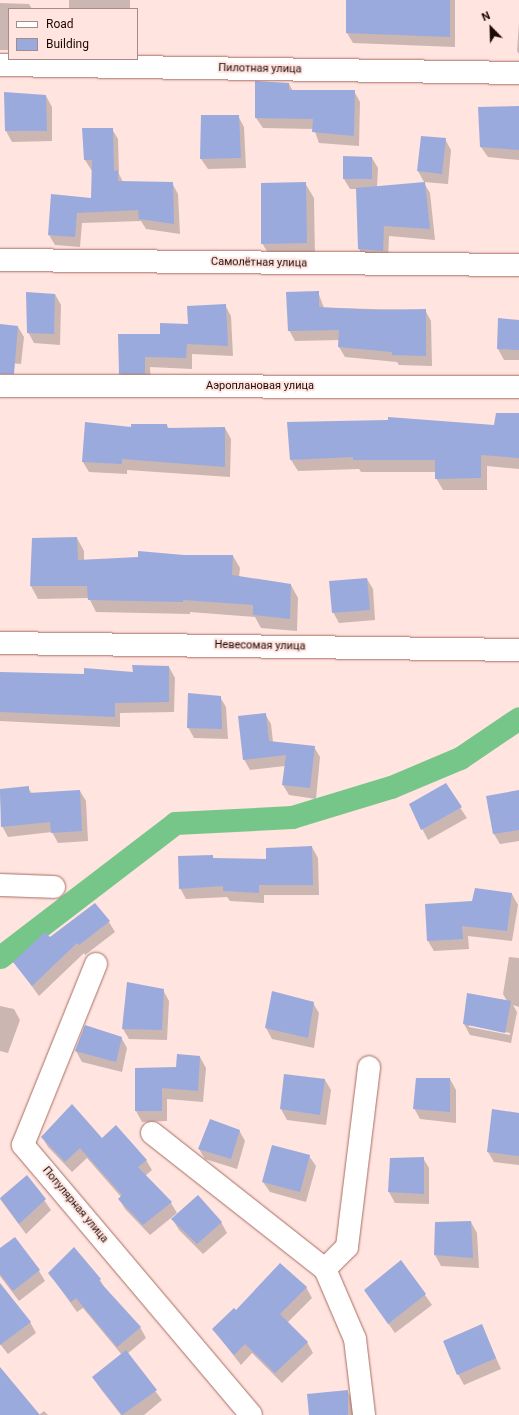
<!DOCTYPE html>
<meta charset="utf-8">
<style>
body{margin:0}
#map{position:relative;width:519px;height:1415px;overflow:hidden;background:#ffe4df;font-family:Roboto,sans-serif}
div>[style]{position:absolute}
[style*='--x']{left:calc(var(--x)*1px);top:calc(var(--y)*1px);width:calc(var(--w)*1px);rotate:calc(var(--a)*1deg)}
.shadow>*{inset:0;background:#0003}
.canal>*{height:23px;margin:-11.5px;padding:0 11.5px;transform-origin:11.5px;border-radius:11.5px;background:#76c68a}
.building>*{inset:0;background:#9aaadd}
.roads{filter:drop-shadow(0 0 1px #a76d62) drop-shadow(0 0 1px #a76d62)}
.minor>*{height:22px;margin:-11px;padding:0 11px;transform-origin:11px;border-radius:11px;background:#fff}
span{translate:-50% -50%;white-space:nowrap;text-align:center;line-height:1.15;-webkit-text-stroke:3.5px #ffe4df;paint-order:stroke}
.street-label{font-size:11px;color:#1f0906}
.legend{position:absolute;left:8px;top:8px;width:130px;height:52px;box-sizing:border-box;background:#ffe4df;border:1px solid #a58c88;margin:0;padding:5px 7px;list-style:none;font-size:12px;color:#1f0906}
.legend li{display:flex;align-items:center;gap:8px;height:20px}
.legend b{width:20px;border:1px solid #a58c88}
.north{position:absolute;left:471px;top:8px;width:40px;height:40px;-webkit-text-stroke:3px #ffe4df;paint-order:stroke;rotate:337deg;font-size:11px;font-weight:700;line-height:16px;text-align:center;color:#1f0906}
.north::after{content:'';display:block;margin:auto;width:14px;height:18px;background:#1f0906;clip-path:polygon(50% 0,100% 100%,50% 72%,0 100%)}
</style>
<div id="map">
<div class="shadow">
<i style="clip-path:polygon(69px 0,130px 0,130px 9px,69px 9px)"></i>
<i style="clip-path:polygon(347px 0,455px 0,455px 47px,353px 43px,347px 33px)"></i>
<i style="clip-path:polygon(0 3px,29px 4px,32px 9px,9px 9px,9px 50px,0 50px)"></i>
<i style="clip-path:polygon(519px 23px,519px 54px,517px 51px)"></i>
<i style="clip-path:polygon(289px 84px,293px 91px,354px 91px,360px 102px,359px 146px,319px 143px,314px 129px,263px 128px,256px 118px)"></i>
<i style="clip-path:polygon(5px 93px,46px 96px,52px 107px,52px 141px,12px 142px,6px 131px)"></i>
<i style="clip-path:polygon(519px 107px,519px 160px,488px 157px,481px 147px)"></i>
<i style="clip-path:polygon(238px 116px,244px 127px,246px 168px,208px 169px,201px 159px)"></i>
<i style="clip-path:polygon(83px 129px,112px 129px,118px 139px,119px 174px,123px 182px,172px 183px,178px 194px,180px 234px,146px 229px,141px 221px,82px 223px,80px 247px,55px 245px,49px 235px,92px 199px,92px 171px,85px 160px)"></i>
<i style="clip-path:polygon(422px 137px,445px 139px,451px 150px,448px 184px,424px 182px,418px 171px)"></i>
<i style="clip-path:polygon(372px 158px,378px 168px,377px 187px,424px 183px,430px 193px,435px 240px,389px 236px,388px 261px,365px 259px,359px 249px,357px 189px,350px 189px,344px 179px)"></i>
<i style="clip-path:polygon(305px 183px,314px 198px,315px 258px,271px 258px,262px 243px)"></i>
<i style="clip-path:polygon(318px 292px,324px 308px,425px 310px,431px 321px,432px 366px,399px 365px,397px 362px,345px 357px,339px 347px,339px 340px,295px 341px,289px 330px)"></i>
<i style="clip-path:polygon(55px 294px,61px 305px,60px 345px,34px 343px,28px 332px)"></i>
<i style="clip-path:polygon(225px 305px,231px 316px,233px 356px,192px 354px,192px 369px,150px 367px,151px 384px,126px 384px,120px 373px,161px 335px,189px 325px)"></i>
<i style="clip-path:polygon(499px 319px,519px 321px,519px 360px,504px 360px,498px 349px)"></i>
<i style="clip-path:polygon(0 325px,18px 327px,24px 337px,21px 364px,0 362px)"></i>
<i style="clip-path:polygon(519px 414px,519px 469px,487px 466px,487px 490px,443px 490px,436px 478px,436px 472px,361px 472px,359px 469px,298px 471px,291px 460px,495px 426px)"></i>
<i style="clip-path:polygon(167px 425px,169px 429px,225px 428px,231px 439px,230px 477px,127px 470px,127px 474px,89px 472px,83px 462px,131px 428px)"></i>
<i style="clip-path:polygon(77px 538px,84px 551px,84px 561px,233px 556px,240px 568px,239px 577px,291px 585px,298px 598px,297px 631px,261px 628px,255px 617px,190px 612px,190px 614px,96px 612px,89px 598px,38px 599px,31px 586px)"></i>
<i style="clip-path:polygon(367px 579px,373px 589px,375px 620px,339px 623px,333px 612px)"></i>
<i style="clip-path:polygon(169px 667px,175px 678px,174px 712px,120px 713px,120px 727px,0 721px,0 673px,85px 675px,134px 673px)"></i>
<i style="clip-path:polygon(220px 697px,226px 707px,228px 739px,194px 738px,188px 727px)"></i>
<i style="clip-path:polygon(265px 714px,271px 724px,273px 742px,314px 747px,320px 757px,316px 799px,289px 795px,283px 785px,285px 766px,250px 770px,244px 759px)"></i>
<i style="clip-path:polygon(445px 785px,467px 818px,428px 840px,410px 805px)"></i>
<i style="clip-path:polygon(28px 787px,32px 794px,80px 791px,86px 801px,88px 841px,58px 843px,52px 832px,8px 837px,2px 826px,0 790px)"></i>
<i style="clip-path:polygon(519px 791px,519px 841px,500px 844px,494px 834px)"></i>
<i style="clip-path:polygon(312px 847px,318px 858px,319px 895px,264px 895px,264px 903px,230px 901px,227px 897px,186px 899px,180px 888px,212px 856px,214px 859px,267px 860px)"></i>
<i style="clip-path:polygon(512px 894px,518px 905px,512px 941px,468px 936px,469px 949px,434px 951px,428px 941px,473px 902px)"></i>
<i style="clip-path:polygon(109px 922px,115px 932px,85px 955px,84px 953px,39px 996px,14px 962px,50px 939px)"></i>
<i style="clip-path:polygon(evenodd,509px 957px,519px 958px,519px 1007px,513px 1005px,517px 1012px,511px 1043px,470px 1035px,464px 1024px,507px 1001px,503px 994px,509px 957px,469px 1025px,510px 1033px,510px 1035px,469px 1027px,469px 1025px)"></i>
<i style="clip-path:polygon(163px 990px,169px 1001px,167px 1040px,129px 1039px,123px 1029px)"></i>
<i style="clip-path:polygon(273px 993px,313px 1003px,319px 1013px,314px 1048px,272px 1039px,266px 1028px)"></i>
<i style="clip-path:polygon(0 1006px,14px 1009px,20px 1020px,8px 1053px,0 1051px)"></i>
<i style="clip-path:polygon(86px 1026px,121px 1037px,127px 1048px,122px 1072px,82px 1062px,76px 1051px)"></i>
<i style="clip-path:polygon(200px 1057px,206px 1068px,203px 1102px,167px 1099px,167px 1121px,142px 1122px,136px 1111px,136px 1069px,177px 1068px)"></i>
<i style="clip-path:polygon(285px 1075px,325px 1080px,331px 1090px,326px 1125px,287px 1120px,281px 1109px)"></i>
<i style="clip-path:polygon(450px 1079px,456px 1090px,456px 1123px,420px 1119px,414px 1108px)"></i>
<i style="clip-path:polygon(519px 1114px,519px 1165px,494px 1162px,488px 1152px)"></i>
<i style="clip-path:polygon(239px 1130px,245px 1141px,237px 1169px,205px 1159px,199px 1149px)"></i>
<i style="clip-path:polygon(42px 1137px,102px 1139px,146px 1160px,152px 1170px,145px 1176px,171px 1203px,177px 1213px,150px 1235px,125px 1209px,119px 1199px,121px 1197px,87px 1158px,72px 1172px,48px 1147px)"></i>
<i style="clip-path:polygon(309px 1156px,316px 1166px,306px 1202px,270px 1192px,263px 1182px)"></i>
<i style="clip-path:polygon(423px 1158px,429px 1168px,429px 1204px,395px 1203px,389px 1192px,391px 1159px)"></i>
<i style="clip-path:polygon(27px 1176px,51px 1210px,26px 1234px,0 1199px)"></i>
<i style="clip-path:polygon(173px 1220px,221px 1222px,227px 1233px,203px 1254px,179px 1230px)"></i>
<i style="clip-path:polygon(471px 1222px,477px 1233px,479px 1268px,441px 1266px,435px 1255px,436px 1223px)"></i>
<i style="clip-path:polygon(0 1250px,39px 1271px,45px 1281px,19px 1301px,0 1276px)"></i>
<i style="clip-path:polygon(401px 1261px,432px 1305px,395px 1333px,365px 1291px)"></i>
<i style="clip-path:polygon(49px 1273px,100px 1280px,106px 1290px,140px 1327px,146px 1338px,127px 1354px,162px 1400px,144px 1415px,121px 1415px,100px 1388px,93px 1378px,122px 1355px,83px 1308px,77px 1312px)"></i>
<i style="clip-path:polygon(306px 1287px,312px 1298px,287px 1323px,307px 1342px,313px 1353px,282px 1383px,252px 1353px,241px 1365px,213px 1329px,236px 1312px)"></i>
<i style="clip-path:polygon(0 1302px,30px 1322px,36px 1333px,8px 1354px,0 1344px)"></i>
<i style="clip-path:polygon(481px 1325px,501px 1369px,464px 1385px,458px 1374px)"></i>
<i style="clip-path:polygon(347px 1391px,353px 1401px,353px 1415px,310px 1415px)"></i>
<i style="clip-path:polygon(44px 1411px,48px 1415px,39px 1415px)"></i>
</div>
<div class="canal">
<i style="--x:0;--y:957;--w:220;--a:-37.4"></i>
<i style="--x:175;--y:823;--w:117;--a:-2.9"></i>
<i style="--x:292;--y:817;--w:103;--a:-16.9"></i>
<i style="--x:391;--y:787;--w:75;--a:-22.8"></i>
<i style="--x:460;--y:758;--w:71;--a:-34.1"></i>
</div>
<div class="building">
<i style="clip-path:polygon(346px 0,450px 0,450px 37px,346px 33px)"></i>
<i style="clip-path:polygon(255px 81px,289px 83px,289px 90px,355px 90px,354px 136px,312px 132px,313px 119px,255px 118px)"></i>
<i style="clip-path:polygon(4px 92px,46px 95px,47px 131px,5px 131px)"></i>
<i style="clip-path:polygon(519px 106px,519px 150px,480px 147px,478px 107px)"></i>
<i style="clip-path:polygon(201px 115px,239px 115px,241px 158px,200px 159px)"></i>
<i style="clip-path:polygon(82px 128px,113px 128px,114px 171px,118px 170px,118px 181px,173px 182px,174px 224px,139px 219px,138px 210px,77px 213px,75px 237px,48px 235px,51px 194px,91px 198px,92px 160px,84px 160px)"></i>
<i style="clip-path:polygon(421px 136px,446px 138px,442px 174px,417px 171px)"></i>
<i style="clip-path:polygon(343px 156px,372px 157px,372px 179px,343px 179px)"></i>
<i style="clip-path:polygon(306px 182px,307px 243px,261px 244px,261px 183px)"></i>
<i style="clip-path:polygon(425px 182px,430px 229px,384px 226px,383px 251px,358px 249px,356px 188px)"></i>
<i style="clip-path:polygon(319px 291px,319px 307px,380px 310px,426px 309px,426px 356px,392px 355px,392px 352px,338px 347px,339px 330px,288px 331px,286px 292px)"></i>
<i style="clip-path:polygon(26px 292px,55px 294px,54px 334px,27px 333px)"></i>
<i style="clip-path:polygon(226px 304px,228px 346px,187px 344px,186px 358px,145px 357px,145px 374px,119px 374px,118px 334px,160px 334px,160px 323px,188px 324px,187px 306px)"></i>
<i style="clip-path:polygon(498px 318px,519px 320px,519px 350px,497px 349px)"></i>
<i style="clip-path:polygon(0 324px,18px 326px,14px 374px,0 374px)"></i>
<i style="clip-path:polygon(496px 413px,519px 413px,519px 458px,481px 455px,481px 478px,435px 479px,435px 460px,353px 460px,353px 457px,290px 460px,287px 422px,388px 420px,388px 417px,494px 425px)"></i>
<i style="clip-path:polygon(85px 422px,131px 427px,131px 424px,167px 424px,167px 428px,225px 427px,225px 467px,122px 459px,122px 464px,82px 462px)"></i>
<i style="clip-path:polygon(77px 537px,78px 560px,138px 557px,138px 551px,184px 555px,233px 555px,232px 575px,291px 584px,290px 619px,253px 615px,253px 605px,183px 600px,183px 602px,88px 600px,87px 586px,30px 586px,32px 538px)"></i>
<i style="clip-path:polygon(367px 578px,370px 610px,332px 613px,329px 581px)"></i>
<i style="clip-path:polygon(132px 665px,169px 666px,169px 702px,115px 703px,115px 717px,0 712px,0 672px,84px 674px,84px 668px,133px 672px)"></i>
<i style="clip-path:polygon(188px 693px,221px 696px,222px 729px,187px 728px)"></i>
<i style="clip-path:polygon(266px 713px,269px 741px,315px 746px,310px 788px,282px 785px,286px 755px,243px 760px,238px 716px)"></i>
<i style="clip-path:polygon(446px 783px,462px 807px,421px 830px,409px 804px)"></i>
<i style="clip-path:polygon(29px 786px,29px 793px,80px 790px,82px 831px,51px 833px,50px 822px,1px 827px,0 789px)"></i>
<i style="clip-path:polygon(519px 790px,519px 830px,493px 834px,486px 796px)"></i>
<i style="clip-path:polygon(312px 846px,313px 885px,259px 885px,259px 893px,223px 891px,223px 886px,179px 889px,178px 856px,213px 855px,213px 858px,266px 859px,266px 848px)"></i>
<i style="clip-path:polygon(475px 888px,512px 893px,507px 931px,462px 926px,463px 939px,427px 941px,425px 904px,472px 901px)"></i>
<i style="clip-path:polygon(95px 903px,110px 921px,79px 945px,77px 943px,32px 986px,13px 962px,45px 932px,50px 937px)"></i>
<i style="clip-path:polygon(127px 982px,164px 989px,162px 1030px,122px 1029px)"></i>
<i style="clip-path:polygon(272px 991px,314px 1002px,308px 1038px,265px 1028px)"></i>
<i style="clip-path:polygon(467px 993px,511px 1001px,505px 1033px,463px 1024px)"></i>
<i style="clip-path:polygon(85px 1025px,122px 1037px,116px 1062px,75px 1051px)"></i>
<i style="clip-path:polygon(177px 1054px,200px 1056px,198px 1091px,162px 1088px,162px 1111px,135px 1111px,135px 1068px,176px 1067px)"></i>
<i style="clip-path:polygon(284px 1074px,325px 1079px,320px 1115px,280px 1109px)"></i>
<i style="clip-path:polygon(416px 1078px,450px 1078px,450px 1112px,413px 1109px)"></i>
<i style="clip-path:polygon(72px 1104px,102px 1138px,116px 1125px,147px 1160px,138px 1167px,172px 1202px,143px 1225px,118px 1199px,122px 1195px,80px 1148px,65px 1162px,41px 1137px)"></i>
<i style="clip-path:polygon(492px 1109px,519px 1113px,519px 1156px,487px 1152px)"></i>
<i style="clip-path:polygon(210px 1119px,240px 1130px,231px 1159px,198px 1149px)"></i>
<i style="clip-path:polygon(272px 1145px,310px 1155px,300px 1192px,262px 1182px)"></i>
<i style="clip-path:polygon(424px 1157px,424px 1194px,388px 1192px,390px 1158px)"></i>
<i style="clip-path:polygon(27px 1175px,46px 1199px,19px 1224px,0 1198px)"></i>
<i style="clip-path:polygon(198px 1195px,222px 1222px,197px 1244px,171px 1219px)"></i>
<i style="clip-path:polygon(471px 1221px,473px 1258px,434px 1255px,435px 1222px)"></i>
<i style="clip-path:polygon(15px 1237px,40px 1270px,13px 1291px,0 1274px,0 1248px)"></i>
<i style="clip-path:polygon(74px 1247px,101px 1279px,99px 1281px,141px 1327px,117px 1347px,76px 1298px,71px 1302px,48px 1273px)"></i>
<i style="clip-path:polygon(401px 1260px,426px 1294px,388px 1324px,364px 1290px)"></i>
<i style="clip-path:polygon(280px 1263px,307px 1287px,280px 1314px,308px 1342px,275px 1373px,245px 1344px,234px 1355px,212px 1329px,234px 1308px,236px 1310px)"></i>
<i style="clip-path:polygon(0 1283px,31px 1322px,0 1345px)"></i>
<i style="clip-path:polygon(482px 1324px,496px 1358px,457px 1375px,443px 1341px)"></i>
<i style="clip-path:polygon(126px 1350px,157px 1390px,122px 1415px,92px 1377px)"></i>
<i style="clip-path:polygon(0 1367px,40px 1415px,0 1415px)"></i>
<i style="clip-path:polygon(348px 1390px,348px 1415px,309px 1415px,307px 1394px)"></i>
</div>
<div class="roads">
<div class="minor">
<i style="--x:0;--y:65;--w:519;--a:0.88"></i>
<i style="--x:0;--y:260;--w:519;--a:0.55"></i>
<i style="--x:0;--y:386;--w:519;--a:0.11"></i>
<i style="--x:0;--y:643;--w:519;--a:0.77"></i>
<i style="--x:0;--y:885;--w:54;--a:2.1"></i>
<i style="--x:96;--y:964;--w:195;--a:112"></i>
<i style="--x:23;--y:1145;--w:353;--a:49.8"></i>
<i style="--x:152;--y:1133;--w:220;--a:38.2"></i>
<i style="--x:325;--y:1269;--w:76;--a:66.8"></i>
<i style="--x:355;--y:1339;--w:77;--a:83.2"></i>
<i style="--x:325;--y:1269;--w:31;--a:-45"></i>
<i style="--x:347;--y:1247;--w:181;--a:-83"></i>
</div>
</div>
<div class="street-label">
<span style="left:260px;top:69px;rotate:1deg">Пилотная улица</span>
<span style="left:259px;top:263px;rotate:1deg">Самолётная улица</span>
<span style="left:260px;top:386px">Аэроплановая улица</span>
<span style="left:260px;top:646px;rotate:1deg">Невесомая улица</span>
<span style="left:75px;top:1205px;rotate:50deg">Популярная улица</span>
</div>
<ul class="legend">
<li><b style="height:5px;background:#fff"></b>Road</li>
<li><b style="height:11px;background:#9aaadd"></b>Building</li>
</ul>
<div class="north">N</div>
</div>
